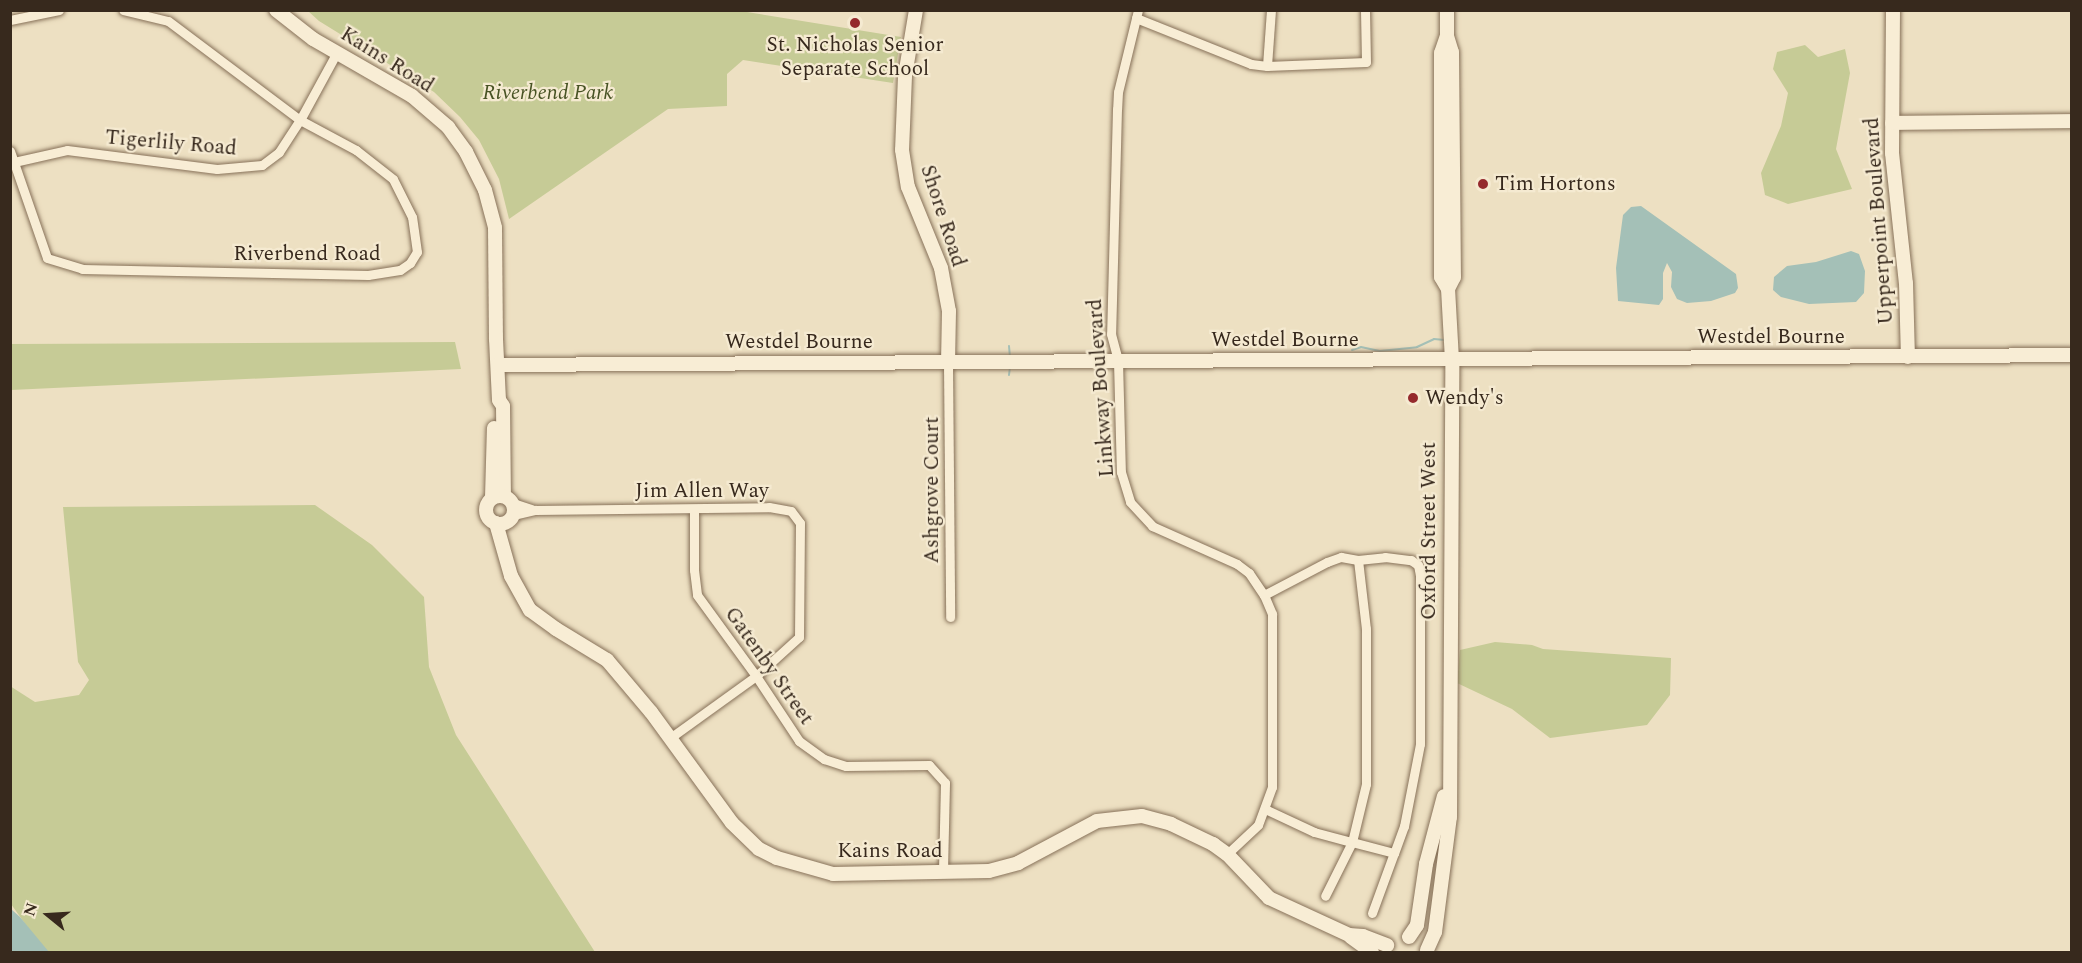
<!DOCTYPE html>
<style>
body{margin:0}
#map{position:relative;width:2082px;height:963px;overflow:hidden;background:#ede0c2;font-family:Spectral,serif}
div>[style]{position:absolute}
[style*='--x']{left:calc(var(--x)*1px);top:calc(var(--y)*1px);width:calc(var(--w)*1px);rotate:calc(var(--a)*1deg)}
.green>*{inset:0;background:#c6cb96}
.water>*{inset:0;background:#a4c0b7}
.stream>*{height:2px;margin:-1px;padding:0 1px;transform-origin:1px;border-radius:1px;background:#a4c0b7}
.roads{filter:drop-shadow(0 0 2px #877159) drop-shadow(0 0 2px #877159)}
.street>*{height:9px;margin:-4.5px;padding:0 4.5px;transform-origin:4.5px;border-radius:4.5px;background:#f8edd5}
.secondary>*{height:14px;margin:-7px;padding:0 7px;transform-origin:7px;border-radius:7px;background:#f8edd5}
.secondary>.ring{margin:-7px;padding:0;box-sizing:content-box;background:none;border:14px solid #f8edd5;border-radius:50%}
.dots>*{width:16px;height:16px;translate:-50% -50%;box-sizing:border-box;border:3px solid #f5ead1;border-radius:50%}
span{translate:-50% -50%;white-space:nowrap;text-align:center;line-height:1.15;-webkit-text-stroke:4.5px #f5ead1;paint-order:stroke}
.poi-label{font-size:21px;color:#37291d}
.left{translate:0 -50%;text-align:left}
.street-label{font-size:21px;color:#37291d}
.park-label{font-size:21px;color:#485324;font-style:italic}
.frame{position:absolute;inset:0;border:12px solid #37291d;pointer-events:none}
.north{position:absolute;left:18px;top:885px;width:60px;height:60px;-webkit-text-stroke:4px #f5ead1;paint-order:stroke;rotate:288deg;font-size:16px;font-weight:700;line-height:24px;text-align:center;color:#37291d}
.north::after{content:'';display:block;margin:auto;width:21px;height:27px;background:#37291d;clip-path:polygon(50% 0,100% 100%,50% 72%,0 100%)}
</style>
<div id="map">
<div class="green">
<i style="clip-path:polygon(741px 11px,901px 37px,893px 83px,743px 60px,727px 74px,727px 106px,668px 109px,509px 219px,499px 179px,479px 140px,460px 117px,434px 92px,319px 21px,308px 11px)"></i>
<i style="clip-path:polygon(1805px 45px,1818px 57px,1845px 49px,1850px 73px,1836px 149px,1852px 189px,1788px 204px,1765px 195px,1761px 173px,1781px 126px,1788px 93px,1773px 69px,1777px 52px)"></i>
<i style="clip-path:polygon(455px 342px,461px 369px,11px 390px,11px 344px)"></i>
<i style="clip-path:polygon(315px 505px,372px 545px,424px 597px,429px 667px,456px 735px,595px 952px,45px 952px,11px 904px,10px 686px,35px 702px,79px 695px,89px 680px,78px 662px,63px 507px)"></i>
<i style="clip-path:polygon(1495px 642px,1532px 645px,1543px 649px,1671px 658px,1670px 695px,1647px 725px,1550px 738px,1512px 709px,1457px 683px,1460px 650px)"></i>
</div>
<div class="water">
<i style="clip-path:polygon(1641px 206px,1736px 274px,1738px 288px,1735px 293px,1711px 301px,1687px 303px,1677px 299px,1671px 287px,1672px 272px,1667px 263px,1663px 273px,1663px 299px,1659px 305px,1618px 301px,1616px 268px,1623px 215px,1631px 207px)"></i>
<i style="clip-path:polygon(1851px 251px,1859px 254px,1865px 271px,1864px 293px,1856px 302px,1809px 304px,1781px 297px,1773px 290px,1774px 277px,1787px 266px,1816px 262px)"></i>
<i style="clip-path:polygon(11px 909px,20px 917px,49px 952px,11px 952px)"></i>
</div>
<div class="stream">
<i style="--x:1009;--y:346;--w:12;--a:85"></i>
<i style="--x:1352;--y:350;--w:9;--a:-18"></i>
<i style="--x:1361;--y:347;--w:19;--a:12"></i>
<i style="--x:1380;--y:351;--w:37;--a:-6"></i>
<i style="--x:1417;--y:347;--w:19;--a:-25"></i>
<i style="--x:1434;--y:339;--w:11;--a:5"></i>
<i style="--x:1009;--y:375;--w:8;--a:-83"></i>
</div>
<div class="roads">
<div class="street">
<i style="--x:1138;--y:10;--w:84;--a:103.7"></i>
<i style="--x:1118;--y:92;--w:17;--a:93"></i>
<i style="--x:1117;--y:109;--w:225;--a:91.5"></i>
<i style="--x:1111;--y:334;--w:28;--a:75"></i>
<i style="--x:1118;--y:361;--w:111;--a:88.5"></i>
<i style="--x:1121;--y:472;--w:31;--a:73"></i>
<i style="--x:1130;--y:502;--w:33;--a:47"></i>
<i style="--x:1152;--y:526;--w:93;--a:24.1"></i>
<i style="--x:1237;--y:564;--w:15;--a:37"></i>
<i style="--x:1249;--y:573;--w:27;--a:56"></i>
<i style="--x:1264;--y:595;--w:21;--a:67"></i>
<i style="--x:1272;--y:614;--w:173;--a:90"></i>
<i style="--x:1272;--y:787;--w:40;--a:110.2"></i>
<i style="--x:1258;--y:825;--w:42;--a:136.9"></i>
<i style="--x:1271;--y:10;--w:56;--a:94.1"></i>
<i style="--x:1267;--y:66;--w:99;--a:-2.3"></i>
<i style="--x:1366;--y:62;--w:52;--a:-91.1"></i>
<i style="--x:1136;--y:18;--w:124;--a:21.8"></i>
<i style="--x:1251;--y:64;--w:16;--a:7"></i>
<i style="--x:10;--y:20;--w:50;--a:-11.5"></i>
<i style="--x:10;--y:151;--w:113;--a:70.9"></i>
<i style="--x:47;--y:258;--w:37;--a:17"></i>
<i style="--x:82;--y:269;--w:286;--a:1.2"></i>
<i style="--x:368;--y:275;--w:32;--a:-9"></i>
<i style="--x:400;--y:270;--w:12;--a:-35"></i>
<i style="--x:410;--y:263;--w:13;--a:-58"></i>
<i style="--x:417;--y:252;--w:35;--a:-98"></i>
<i style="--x:412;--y:217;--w:42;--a:-116.6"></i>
<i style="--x:393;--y:179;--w:47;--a:-141.9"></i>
<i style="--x:356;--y:150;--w:64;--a:-151.8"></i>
<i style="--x:300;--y:120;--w:165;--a:-143.1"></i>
<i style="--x:168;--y:21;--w:46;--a:-166.3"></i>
<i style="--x:14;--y:162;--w:54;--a:-12.8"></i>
<i style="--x:67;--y:150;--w:151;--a:7.2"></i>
<i style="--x:217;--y:169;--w:45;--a:-5.1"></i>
<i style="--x:262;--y:165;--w:21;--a:-37"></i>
<i style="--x:279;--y:152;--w:38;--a:-57"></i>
<i style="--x:300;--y:120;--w:75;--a:-61.4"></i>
<i style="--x:948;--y:363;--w:254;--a:89.5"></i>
<i style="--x:513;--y:503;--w:20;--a:18"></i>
<i style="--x:694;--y:509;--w:61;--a:90"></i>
<i style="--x:694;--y:570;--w:25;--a:83"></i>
<i style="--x:697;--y:595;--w:100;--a:53.9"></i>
<i style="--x:756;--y:676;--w:78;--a:56.5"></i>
<i style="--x:799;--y:741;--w:31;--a:36"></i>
<i style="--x:824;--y:759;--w:23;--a:18"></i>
<i style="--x:846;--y:766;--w:83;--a:-0.7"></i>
<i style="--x:929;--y:765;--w:24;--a:48"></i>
<i style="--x:945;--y:783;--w:89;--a:91.3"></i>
<i style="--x:513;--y:515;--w:23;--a:-13"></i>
<i style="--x:535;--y:510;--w:234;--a:-0.7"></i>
<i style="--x:769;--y:507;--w:22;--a:10"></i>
<i style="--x:791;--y:511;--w:15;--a:53"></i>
<i style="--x:800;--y:523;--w:114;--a:90.5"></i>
<i style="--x:799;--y:637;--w:58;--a:137.8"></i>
<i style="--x:756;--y:676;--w:106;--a:144.2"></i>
<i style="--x:1264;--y:595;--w:71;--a:-27.6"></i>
<i style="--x:1327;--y:562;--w:15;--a:-20"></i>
<i style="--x:1341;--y:557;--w:17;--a:10"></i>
<i style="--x:1265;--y:809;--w:54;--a:25.1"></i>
<i style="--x:1314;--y:832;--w:39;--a:15"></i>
<i style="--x:1352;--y:842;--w:60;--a:116.6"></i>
<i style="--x:1372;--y:913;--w:64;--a:-69.9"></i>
<i style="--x:1394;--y:853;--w:43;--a:-165.3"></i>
<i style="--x:1352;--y:842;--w:60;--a:-76.4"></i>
<i style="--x:1366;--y:784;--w:155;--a:-90"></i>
<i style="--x:1366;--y:629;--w:69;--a:-96.6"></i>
<i style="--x:1358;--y:560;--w:27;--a:-6"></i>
<i style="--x:1385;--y:557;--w:26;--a:7"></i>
<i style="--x:1411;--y:560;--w:9;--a:36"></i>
<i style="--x:1418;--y:565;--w:10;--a:79"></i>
<i style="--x:1420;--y:575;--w:169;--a:90"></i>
<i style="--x:1420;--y:744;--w:84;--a:101"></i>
<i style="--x:1404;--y:826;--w:29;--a:110"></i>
</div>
<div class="secondary">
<i style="--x:276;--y:10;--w:47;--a:38.1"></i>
<i style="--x:313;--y:39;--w:114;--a:29.9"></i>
<i style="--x:412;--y:96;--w:48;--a:40.7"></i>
<i style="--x:448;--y:127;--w:31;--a:54"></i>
<i style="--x:466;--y:152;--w:42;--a:63.4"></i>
<i style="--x:485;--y:190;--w:39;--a:75"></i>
<i style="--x:495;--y:228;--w:111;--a:89.5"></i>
<i style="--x:496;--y:339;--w:61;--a:87.2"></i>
<i style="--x:499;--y:400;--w:7;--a:56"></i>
<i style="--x:503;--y:406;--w:90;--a:89.4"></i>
<i style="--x:916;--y:10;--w:67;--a:99.5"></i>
<i style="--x:905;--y:76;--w:74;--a:92.3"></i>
<i style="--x:902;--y:150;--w:37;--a:81"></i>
<i style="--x:908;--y:187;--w:87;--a:67.8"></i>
<i style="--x:941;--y:268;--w:44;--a:79.5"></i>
<i style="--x:949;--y:311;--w:52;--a:91.1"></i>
<i style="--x:1447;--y:10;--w:26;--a:90"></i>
<i style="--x:1447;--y:36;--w:17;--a:73"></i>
<i style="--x:1452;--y:52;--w:225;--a:89.5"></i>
<i style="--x:1454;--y:277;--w:13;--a:117"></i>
<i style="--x:1893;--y:10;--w:143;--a:90.4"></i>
<i style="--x:1892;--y:153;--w:131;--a:83.9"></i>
<i style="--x:1906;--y:283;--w:74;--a:88.5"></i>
<i style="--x:1892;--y:123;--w:180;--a:-0.6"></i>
<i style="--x:498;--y:365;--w:1574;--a:-0.36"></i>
<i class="ring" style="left:486px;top:496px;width:14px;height:14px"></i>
<i style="--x:492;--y:498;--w:70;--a:-88.4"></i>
<i style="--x:496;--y:523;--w:55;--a:74.2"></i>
<i style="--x:511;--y:576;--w:39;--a:61"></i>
<i style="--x:530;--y:610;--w:32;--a:36"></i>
<i style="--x:556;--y:629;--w:60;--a:31.3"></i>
<i style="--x:607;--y:660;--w:68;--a:49.8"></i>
<i style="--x:651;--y:712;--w:137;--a:53.9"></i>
<i style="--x:732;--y:823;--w:37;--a:44"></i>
<i style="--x:759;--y:849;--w:20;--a:27"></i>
<i style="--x:777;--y:858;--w:58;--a:15.9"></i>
<i style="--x:833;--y:874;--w:156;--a:-1.1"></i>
<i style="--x:989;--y:871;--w:30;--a:-15"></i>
<i style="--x:1018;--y:863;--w:89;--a:-28"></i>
<i style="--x:1097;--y:821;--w:45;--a:-6.3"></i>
<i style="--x:1142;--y:816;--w:30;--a:15"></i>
<i style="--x:1171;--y:824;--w:47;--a:25.5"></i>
<i style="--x:1213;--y:844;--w:17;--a:36"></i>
<i style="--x:1227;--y:854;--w:61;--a:46.3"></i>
<i style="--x:1269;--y:898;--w:88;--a:24.8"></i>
<i style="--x:1349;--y:935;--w:14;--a:4"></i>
<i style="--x:1363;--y:936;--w:26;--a:21"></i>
<i style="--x:1351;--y:937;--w:26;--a:36"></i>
<i style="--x:1409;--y:937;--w:14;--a:-56"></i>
<i style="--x:1417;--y:925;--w:62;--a:-81.6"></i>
<i style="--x:1426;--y:864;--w:70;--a:-75.2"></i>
<i style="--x:1427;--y:950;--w:20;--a:-66"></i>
<i style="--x:1435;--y:932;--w:116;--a:-82.6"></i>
<i style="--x:1450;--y:817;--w:457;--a:-89.7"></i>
<i style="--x:1452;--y:360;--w:71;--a:-93.2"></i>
<i style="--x:1448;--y:289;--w:14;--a:-120"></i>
<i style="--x:1441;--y:277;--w:224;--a:-90"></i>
<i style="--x:1441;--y:53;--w:18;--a:-71"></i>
</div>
</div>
<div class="dots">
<i style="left:855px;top:23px;background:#952a2d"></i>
<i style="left:1483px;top:184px;background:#952a2d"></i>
<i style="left:1413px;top:398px;background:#952a2d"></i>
</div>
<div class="poi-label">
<span style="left:855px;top:57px">St. Nicholas Senior<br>Separate School</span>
<span class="left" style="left:1495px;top:184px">Tim Hortons</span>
<span class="left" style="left:1425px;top:398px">Wendy's</span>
</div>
<div class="street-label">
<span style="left:387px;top:60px;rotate:32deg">Kains Road</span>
<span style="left:171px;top:143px;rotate:5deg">Tigerlily Road</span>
<span style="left:943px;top:216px;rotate:72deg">Shore Road</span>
<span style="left:1879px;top:221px;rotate:-94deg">Upperpoint Boulevard</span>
<span style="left:307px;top:254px">Riverbend Road</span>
<span style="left:1771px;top:337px">Westdel Bourne</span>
<span style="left:1285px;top:340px">Westdel Bourne</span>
<span style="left:799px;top:342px">Westdel Bourne</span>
<span style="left:1101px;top:388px;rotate:-94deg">Linkway Boulevard</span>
<span style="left:932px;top:490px;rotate:-90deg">Ashgrove Court</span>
<span style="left:702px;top:491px">Jim Allen Way</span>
<span style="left:1429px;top:531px;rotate:-90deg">Oxford Street West</span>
<span style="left:769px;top:666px;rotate:55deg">Gatenby Street</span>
<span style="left:890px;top:851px">Kains Road</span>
</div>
<div class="park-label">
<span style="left:548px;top:93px">Riverbend Park</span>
</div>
<div class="frame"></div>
<div class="north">N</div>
</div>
